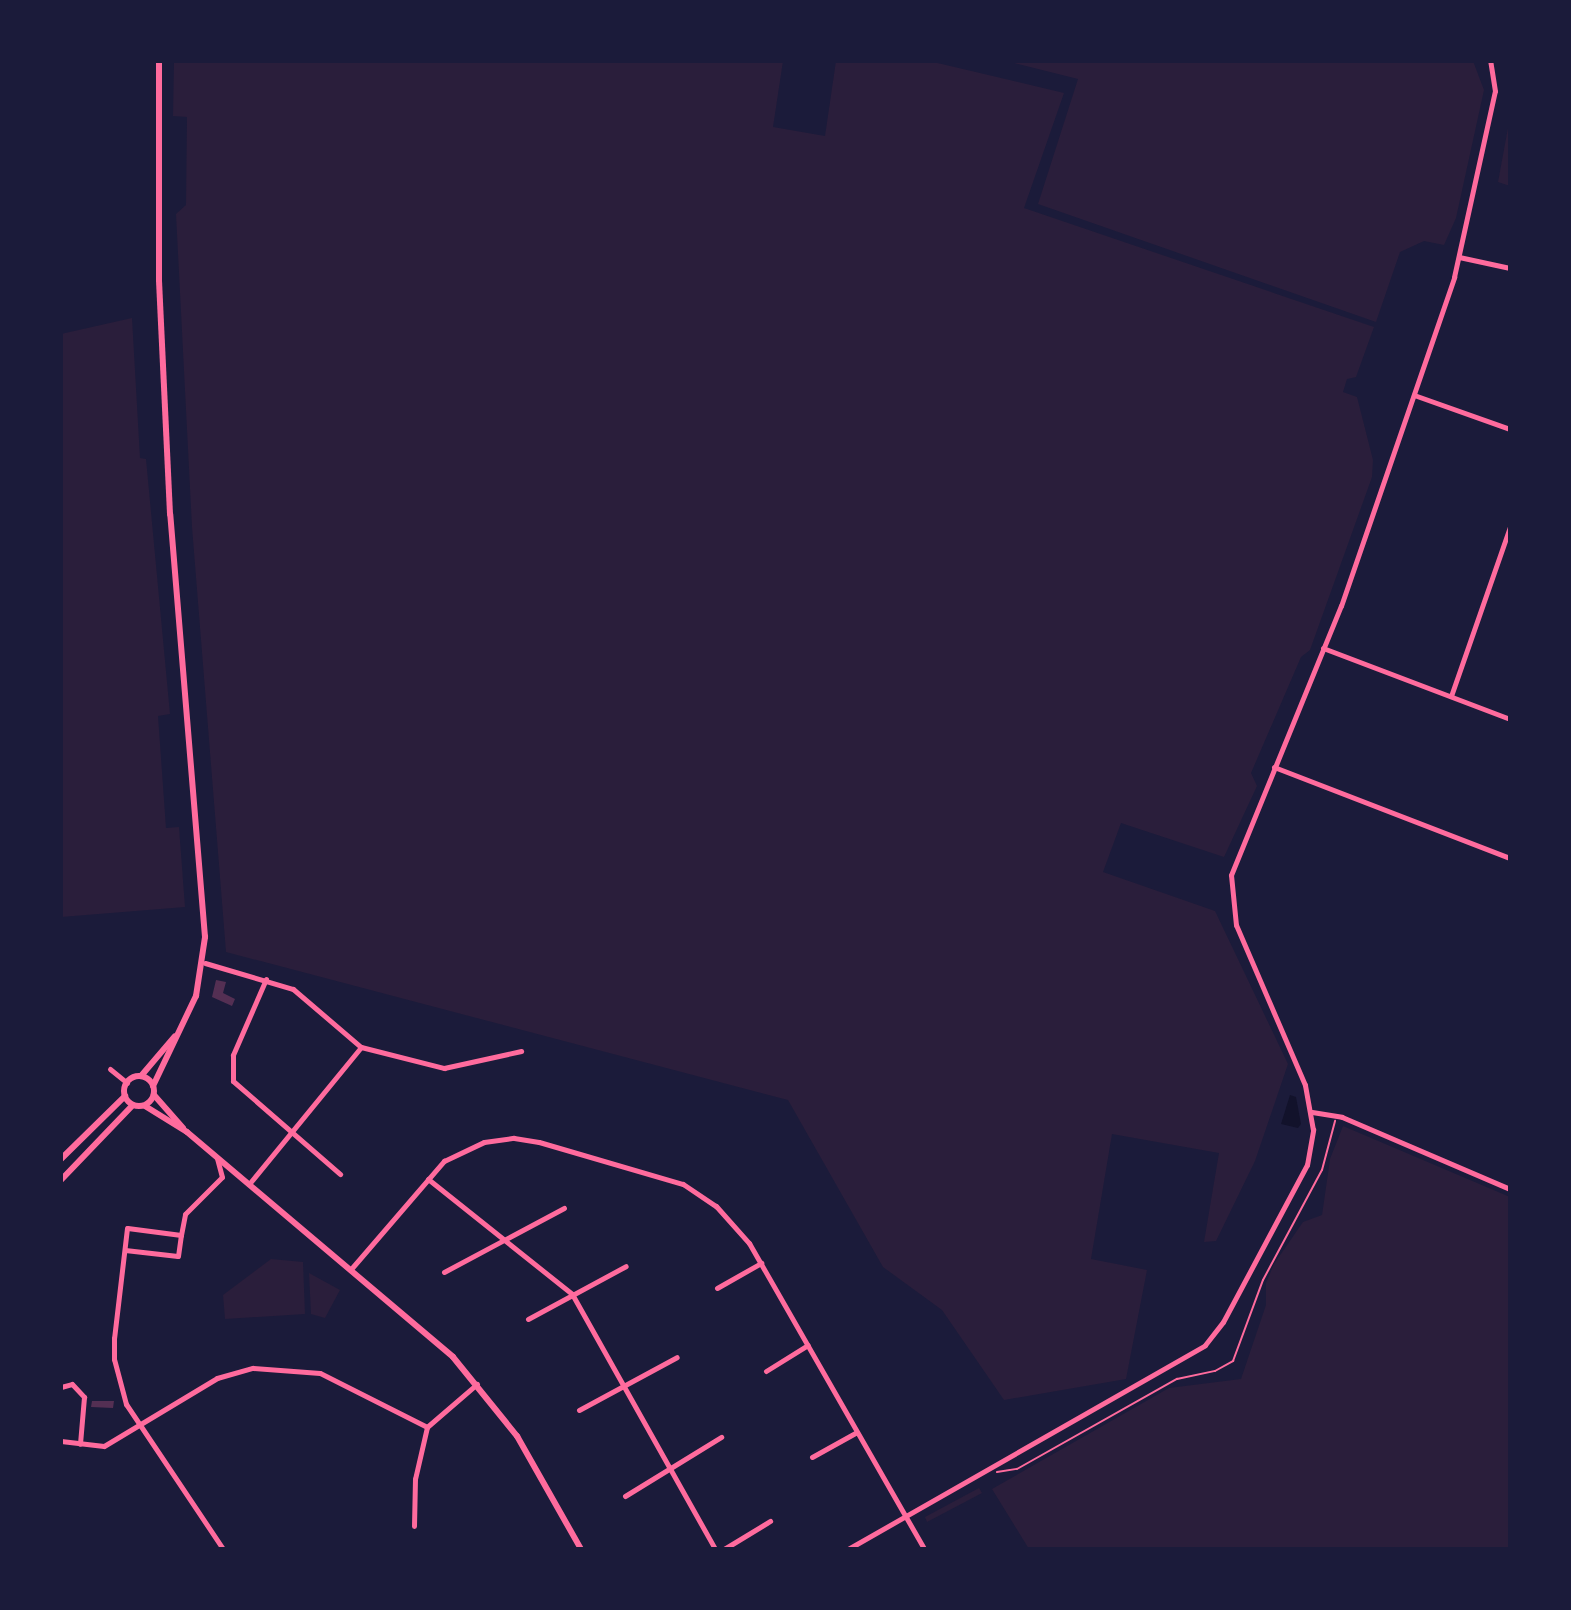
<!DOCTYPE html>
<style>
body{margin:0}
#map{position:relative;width:1571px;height:1610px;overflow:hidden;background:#1b1b3a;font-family:Lato,sans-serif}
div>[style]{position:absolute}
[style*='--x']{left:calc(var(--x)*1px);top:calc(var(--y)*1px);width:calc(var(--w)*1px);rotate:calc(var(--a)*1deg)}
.green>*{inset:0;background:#2a1e3b}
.water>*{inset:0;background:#12122b}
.building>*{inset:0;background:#542f53}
.path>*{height:2px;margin:-1px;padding:0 1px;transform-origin:1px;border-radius:1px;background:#ff6b9d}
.minor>*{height:5px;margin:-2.5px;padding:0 2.5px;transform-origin:2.5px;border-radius:2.5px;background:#ff6b9d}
.tertiary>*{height:6px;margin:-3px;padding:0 3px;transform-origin:3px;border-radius:3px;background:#ff6b9d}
.tertiary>.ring{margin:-3px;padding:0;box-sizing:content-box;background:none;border:6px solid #ff6b9d;border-radius:50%}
span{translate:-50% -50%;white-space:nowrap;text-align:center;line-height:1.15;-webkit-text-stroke:5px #1b1b3a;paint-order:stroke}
.frame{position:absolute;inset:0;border:63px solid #1b1b3a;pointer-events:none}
</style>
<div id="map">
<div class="green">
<i style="clip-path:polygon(174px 61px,783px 61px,773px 127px,825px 136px,836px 61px,929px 61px,1064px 93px,1024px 208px,1374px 327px,1356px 377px,1347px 379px,1343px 392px,1357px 397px,1373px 460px,1372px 477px,1310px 650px,1301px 657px,1251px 773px,1257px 786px,1224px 857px,1121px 823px,1103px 872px,1215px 911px,1288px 1064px,1255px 1161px,1216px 1241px,1204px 1242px,1219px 1153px,1112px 1134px,1091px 1259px,1147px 1270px,1126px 1379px,1004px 1400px,942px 1310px,883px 1267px,788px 1100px,226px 952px,192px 527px,176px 214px,186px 205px,187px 117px,173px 116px)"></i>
<i style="clip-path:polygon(1006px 61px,1473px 61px,1484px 90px,1456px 218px,1444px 245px,1424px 241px,1400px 252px,1376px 322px,1038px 204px,1078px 79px)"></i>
<i style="clip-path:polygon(1510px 117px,1510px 186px,1498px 182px)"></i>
<i style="clip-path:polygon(132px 318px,140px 458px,146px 459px,170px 714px,158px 716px,166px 828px,179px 827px,185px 907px,61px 917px,61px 334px)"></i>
<i style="clip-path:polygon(1343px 1126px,1510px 1197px,1510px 1549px,1029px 1549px,992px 1489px,1169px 1388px,1241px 1379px,1266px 1305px,1266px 1283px,1274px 1264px,1303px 1222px,1322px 1215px,1330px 1159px)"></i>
<i style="clip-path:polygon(271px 1259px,303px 1262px,305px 1314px,225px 1319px,223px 1295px)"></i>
<i style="clip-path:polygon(309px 1273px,340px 1290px,325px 1318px,311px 1314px)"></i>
<i style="clip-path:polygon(979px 1488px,982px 1493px,927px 1522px,925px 1517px)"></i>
</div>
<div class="water">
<i style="clip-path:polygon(1290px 1095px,1296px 1097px,1301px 1124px,1298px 1128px,1281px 1124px)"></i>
</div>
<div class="building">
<i style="clip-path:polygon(216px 980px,226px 982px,223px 993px,235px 999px,232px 1006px,212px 997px)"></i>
<i style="clip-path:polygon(92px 1401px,114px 1401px,113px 1408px,91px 1407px)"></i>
</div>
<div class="path">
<i style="--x:997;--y:1472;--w:20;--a:-9"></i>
<i style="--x:1017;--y:1469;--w:184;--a:-29.4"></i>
<i style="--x:1177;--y:1379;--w:39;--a:-12"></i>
<i style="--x:1215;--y:1371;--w:21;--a:-29"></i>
<i style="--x:1233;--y:1361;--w:86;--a:-69.7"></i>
<i style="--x:1263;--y:1280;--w:125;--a:-61.8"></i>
<i style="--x:1322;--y:1170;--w:51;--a:-75.1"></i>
</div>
<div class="minor">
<i style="--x:1459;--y:257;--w:52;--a:12.2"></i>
<i style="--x:1414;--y:395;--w:102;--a:19.5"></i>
<i style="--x:1323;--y:648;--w:200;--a:20.8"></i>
<i style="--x:1451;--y:696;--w:179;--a:-70.8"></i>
<i style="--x:1274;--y:767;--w:253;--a:21.1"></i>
<i style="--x:205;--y:963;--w:92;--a:16.5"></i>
<i style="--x:293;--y:989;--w:89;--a:40.5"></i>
<i style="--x:361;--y:1047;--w:86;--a:14.2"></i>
<i style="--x:444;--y:1068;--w:79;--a:-12.4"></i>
<i style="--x:266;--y:979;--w:83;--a:113.5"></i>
<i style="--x:233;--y:1055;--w:26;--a:90"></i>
<i style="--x:233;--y:1081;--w:142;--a:41"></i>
<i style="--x:110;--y:1069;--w:22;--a:39"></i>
<i style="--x:1312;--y:1112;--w:30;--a:9"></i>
<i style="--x:1342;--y:1117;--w:183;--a:23.2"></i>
<i style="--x:428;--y:1179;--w:184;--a:38.6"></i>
<i style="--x:572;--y:1294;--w:292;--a:60.7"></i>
<i style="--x:249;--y:1184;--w:177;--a:-50.7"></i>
<i style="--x:181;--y:1235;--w:21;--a:-79"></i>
<i style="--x:185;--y:1214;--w:52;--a:-45"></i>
<i style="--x:222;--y:1177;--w:20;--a:-105"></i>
<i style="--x:125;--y:1250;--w:53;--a:6.5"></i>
<i style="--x:178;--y:1256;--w:21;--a:-82"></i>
<i style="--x:181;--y:1235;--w:54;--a:-172.6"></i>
<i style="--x:127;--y:1228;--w:111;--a:96.7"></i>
<i style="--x:114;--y:1338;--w:21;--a:90"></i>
<i style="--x:114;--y:1359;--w:47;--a:75.1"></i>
<i style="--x:126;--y:1404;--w:174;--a:56.2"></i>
<i style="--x:351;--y:1269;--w:143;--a:-49.3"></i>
<i style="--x:444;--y:1161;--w:44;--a:-25.4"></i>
<i style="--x:484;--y:1142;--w:30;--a:-8"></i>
<i style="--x:514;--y:1138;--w:25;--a:9"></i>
<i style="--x:539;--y:1142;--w:150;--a:16.3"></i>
<i style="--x:683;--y:1184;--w:40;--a:34"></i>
<i style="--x:716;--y:1206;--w:50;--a:48.3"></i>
<i style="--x:749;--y:1243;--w:353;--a:60.2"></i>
<i style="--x:444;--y:1272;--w:136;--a:-28.1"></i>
<i style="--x:717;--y:1288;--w:51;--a:-29.6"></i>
<i style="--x:528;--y:1319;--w:111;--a:-28.4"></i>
<i style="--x:766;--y:1371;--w:49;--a:-31.8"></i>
<i style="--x:61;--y:1387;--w:11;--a:-15"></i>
<i style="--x:72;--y:1384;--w:18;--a:47"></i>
<i style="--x:84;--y:1397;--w:47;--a:94.9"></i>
<i style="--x:579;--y:1410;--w:111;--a:-28.4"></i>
<i style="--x:61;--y:1441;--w:43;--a:6.6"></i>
<i style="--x:104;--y:1446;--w:132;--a:-31"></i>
<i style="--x:217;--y:1378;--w:37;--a:-16"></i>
<i style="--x:253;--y:1368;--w:67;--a:4.3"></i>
<i style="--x:320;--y:1373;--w:120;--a:26.8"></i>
<i style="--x:427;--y:1427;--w:66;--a:-40.7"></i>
<i style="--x:812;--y:1457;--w:51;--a:-29.1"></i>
<i style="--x:625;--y:1496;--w:113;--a:-31.6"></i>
<i style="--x:414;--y:1526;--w:47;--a:-88.8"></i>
<i style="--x:415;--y:1479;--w:53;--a:-77"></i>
<i style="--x:724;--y:1549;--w:54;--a:-31.3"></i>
<i style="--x:848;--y:1549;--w:411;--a:-29.7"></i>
<i style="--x:1205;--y:1345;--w:29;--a:-52"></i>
<i style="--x:1223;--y:1322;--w:178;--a:-61.9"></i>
<i style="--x:1307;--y:1165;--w:36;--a:-80"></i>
<i style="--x:1313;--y:1130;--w:46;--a:-100.1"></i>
<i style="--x:1305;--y:1085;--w:174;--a:-113.3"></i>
<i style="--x:1236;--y:925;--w:50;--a:-95.7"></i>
<i style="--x:1231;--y:875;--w:291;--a:-67.8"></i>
<i style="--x:1341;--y:606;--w:348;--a:-71"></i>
<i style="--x:1454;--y:277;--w:190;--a:-77.6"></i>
<i style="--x:1495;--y:91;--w:30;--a:-99"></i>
</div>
<div class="tertiary">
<i class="ring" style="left:124px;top:1076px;width:24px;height:24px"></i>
<i style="--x:141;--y:1076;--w:52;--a:-49.6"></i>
<i style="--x:153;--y:1086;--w:100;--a:-64.5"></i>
<i style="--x:196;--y:996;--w:60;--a:-81.3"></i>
<i style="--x:205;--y:937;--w:424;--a:-94.7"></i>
<i style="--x:170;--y:514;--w:234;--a:-92.7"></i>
<i style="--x:159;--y:280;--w:219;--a:-90"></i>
<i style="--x:154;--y:1095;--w:44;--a:48.7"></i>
<i style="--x:145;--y:1106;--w:49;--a:31.8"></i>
<i style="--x:187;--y:1132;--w:348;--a:40.2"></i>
<i style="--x:453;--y:1357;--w:102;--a:51"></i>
<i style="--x:517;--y:1436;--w:130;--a:60.5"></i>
<i style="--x:61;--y:1159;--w:90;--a:-44.5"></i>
<i style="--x:61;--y:1180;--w:104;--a:-46.2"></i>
</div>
<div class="frame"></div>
</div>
